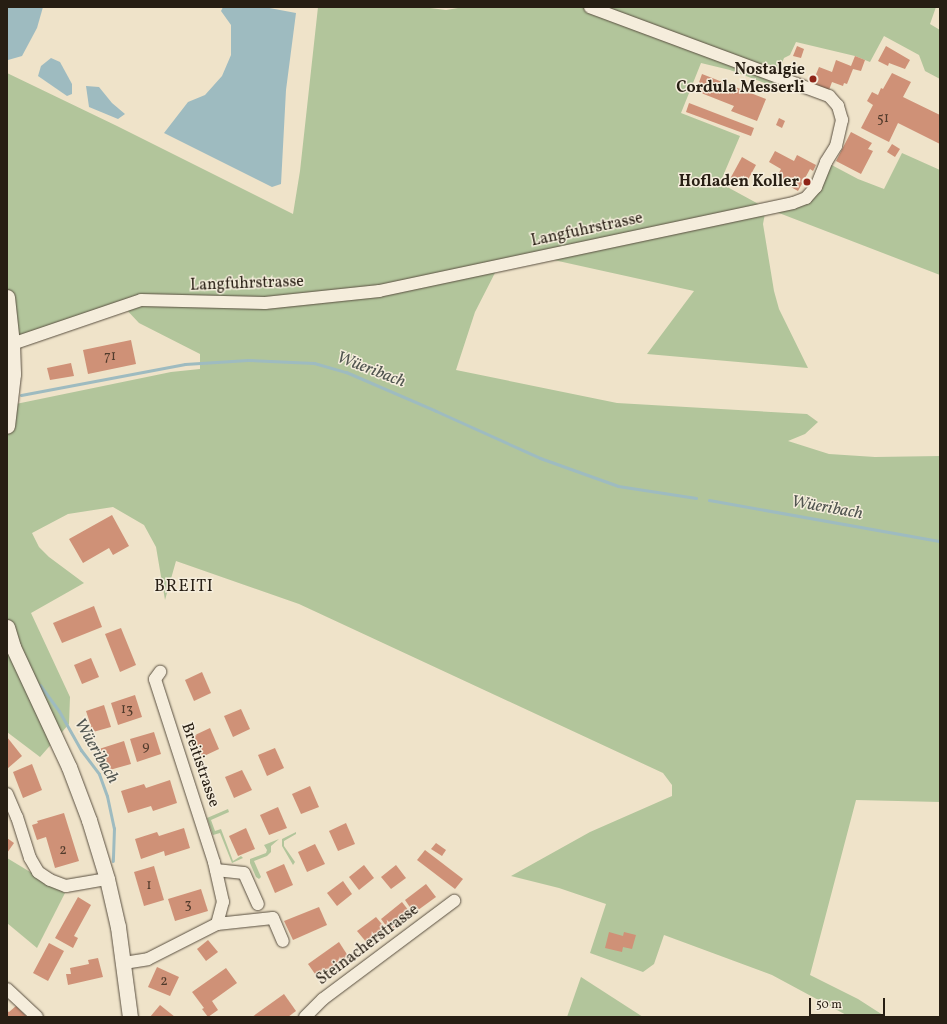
<!DOCTYPE html>
<meta charset="utf-8">
<style>
body{margin:0}
#map{position:relative;width:947px;height:1024px;overflow:hidden;background:#efe3c9;font-family:Vollkorn,serif}
div>[style]{position:absolute}
[style*='--x']{left:calc(var(--x)*1px);top:calc(var(--y)*1px);width:calc(var(--w)*1px);rotate:calc(var(--a)*1deg)}
.green>*{inset:0;background:#b2c59b}
.water>*{inset:0;background:#9ebbc0}
.stream>*{height:3px;margin:-1.5px;padding:0 1.5px;transform-origin:1.5px;border-radius:1.5px;background:#9ebbc0}
.building>*{inset:0;background:#cf9177}
.roads{filter:drop-shadow(0 0 1px #594f40) drop-shadow(0 0 1px #594f40)}
.minor>*{height:12px;margin:-6px;padding:0 6px;transform-origin:6px;border-radius:6px;background:#f5eddc}
.tertiary>*{height:15px;margin:-7.5px;padding:0 7.5px;transform-origin:7.5px;border-radius:7.5px;background:#f5eddc}
.dots>*{width:11px;height:11px;translate:-50% -50%;box-sizing:border-box;border:2px solid #f5eddc;border-radius:50%}
span{translate:-50% -50%;white-space:nowrap;text-align:center;line-height:1.15;-webkit-text-stroke:3px #f5eddc;paint-order:stroke}
.number-label{font-size:14px;color:#513b2c}
.number-label span{-webkit-text-stroke-width:0}
.poi-label{font-size:16px;color:#271e13;font-weight:700}
.right{translate:-100% -50%;text-align:right}
.street-label{font-size:16px;color:#271e13}
.water-label{font-size:17px;color:#515550;font-style:italic}
.neighbourhood-label{font-size:17px;color:#271e13;letter-spacing:1px}
.frame{position:absolute;inset:0;border:8px solid #271e13;pointer-events:none}
.scale{position:absolute;left:809px;top:998px;width:76px;height:18px;box-sizing:border-box;border:2px solid #271e13;border-top:0;padding-left:5px;font-size:12px;line-height:14px;white-space:nowrap;color:#271e13;-webkit-text-stroke:3px #f5eddc;paint-order:stroke}
</style>
<div id="map">
<div class="green">
<i style="clip-path:polygon(evenodd,318px 7px,422px 7px,446px 10px,464px 7px,936px 7px,930px 24px,940px 30px,940px 79px,925px 71px,919px 55px,884px 36px,870px 62px,855px 56px,796px 42px,790px 55px,784px 58px,778px 73px,781px 89px,730px 70px,701px 63px,681px 113px,740px 136px,720px 183px,766px 208px,806px 197px,826px 162px,858px 179px,884px 189px,902px 153px,940px 170px,940px 275px,766px 208px,763px 224px,774px 291px,779px 309px,808px 368px,647px 354px,694px 291px,540px 257px,498px 267px,475px 312px,456px 370px,617px 403px,807px 414px,818px 422px,805px 434px,788px 441px,829px 454px,875px 457px,940px 456px,940px 802px,856px 800px,810px 975px,858px 999px,886px 1017px,850px 1017px,772px 975px,664px 935px,654px 964px,643px 972px,590px 953px,606px 904px,559px 888px,511px 876px,590px 832px,672px 796px,672px 785px,663px 773px,299px 604px,176px 561px,165px 600px,156px 547px,144px 525px,113px 507px,68px 514px,32px 533px,39px 547px,49px 557px,84px 583px,31px 613px,70px 697px,69px 724px,40px 757px,7px 732px,7px 73px,117px 126px,293px 214px,300px 171px,318px 7px,123px 306px,139px 323px,200px 354px,200px 369px,171px 372px,11px 405px,13px 344px,123px 306px)"></i>
<i style="clip-path:polygon(228px 809px,229px 812px,211px 820px,215px 831px,221px 829px,233px 861px,241px 856px,243px 858px,232px 863px,220px 833px,213px 835px,207px 818px)"></i>
<i style="clip-path:polygon(296px 832px,296px 834px,284px 841px,284px 846px,295px 862px,293px 865px,282px 846px,282px 839px)"></i>
<i style="clip-path:polygon(279px 839px,271px 846px,271px 852px,267px 856px,254px 861px,261px 877px,259px 879px,256px 877px,250px 863px,250px 859px,266px 853px,267px 850px,264px 845px)"></i>
<i style="clip-path:polygon(7px 858px,65px 893px,37px 948px,7px 923px)"></i>
<i style="clip-path:polygon(581px 977px,643px 1017px,567px 1017px)"></i>
</div>
<div class="water">
<i style="clip-path:polygon(7px 7px,43px 7px,37px 28px,22px 56px,8px 60px)"></i>
<i style="clip-path:polygon(223px 7px,264px 7px,296px 13px,286px 90px,281px 184px,272px 187px,164px 133px,188px 102px,205px 95px,222px 76px,231px 55px,231px 25px,221px 11px)"></i>
<i style="clip-path:polygon(51px 58px,60px 62px,72px 84px,72px 94px,67px 96px,38px 76px,41px 66px)"></i>
<i style="clip-path:polygon(86px 86px,99px 87px,112px 103px,125px 114px,118px 119px,89px 107px)"></i>
</div>
<div class="stream">
<i style="--x:21;--y:395;--w:167;--a:-10.7"></i>
<i style="--x:185;--y:364;--w:63;--a:-3.6"></i>
<i style="--x:248;--y:360;--w:66;--a:2.6"></i>
<i style="--x:314;--y:363;--w:33;--a:16"></i>
<i style="--x:346;--y:372;--w:98;--a:23.4"></i>
<i style="--x:436;--y:411;--w:114;--a:24.3"></i>
<i style="--x:540;--y:458;--w:83;--a:19.7"></i>
<i style="--x:618;--y:486;--w:79;--a:8.7"></i>
<i style="--x:709;--y:500;--w:235;--a:10.1"></i>
<i style="--x:40;--y:685;--w:32;--a:54"></i>
<i style="--x:59;--y:711;--w:45;--a:60.6"></i>
<i style="--x:81;--y:750;--w:30;--a:53"></i>
<i style="--x:99;--y:774;--w:23;--a:70"></i>
<i style="--x:107;--y:796;--w:33;--a:78"></i>
<i style="--x:114;--y:828;--w:33;--a:92"></i>
</div>
<div class="building">
<i style="clip-path:polygon(797px 46px,804px 49px,801px 58px,793px 56px)"></i>
<i style="clip-path:polygon(886px 46px,910px 60px,905px 69px,889px 63px,888px 66px,878px 61px)"></i>
<i style="clip-path:polygon(855px 56px,865px 60px,861px 71px,853px 69px,847px 84px,844px 83px,843px 86px,832px 82px,829px 90px,812px 84px,819px 67px,832px 72px,836px 60px,851px 66px)"></i>
<i style="clip-path:polygon(892px 73px,911px 82px,903px 97px,940px 115px,940px 144px,898px 123px,889px 142px,861px 128px,873px 105px,867px 101px,872px 92px,878px 95px,881px 88px,883px 89px)"></i>
<i style="clip-path:polygon(702px 74px,766px 99px,757px 121px,731px 111px,734px 106px,696px 91px)"></i>
<i style="clip-path:polygon(689px 103px,754px 128px,751px 136px,686px 112px)"></i>
<i style="clip-path:polygon(779px 118px,785px 121px,782px 128px,776px 125px)"></i>
<i style="clip-path:polygon(851px 132px,872px 143px,868px 149px,873px 151px,861px 174px,836px 161px)"></i>
<i style="clip-path:polygon(892px 144px,900px 149px,895px 157px,887px 152px)"></i>
<i style="clip-path:polygon(775px 151px,794px 161px,797px 155px,816px 165px,813px 171px,810px 169px,798px 191px,776px 179px,781px 169px,769px 162px)"></i>
<i style="clip-path:polygon(742px 157px,756px 165px,744px 187px,730px 179px)"></i>
<i style="clip-path:polygon(131px 340px,136px 364px,88px 374px,83px 350px)"></i>
<i style="clip-path:polygon(71px 363px,74px 376px,50px 380px,47px 368px)"></i>
<i style="clip-path:polygon(112px 515px,129px 546px,113px 555px,109px 548px,83px 563px,69px 539px)"></i>
<i style="clip-path:polygon(94px 606px,102px 627px,62px 643px,53px 623px)"></i>
<i style="clip-path:polygon(121px 628px,136px 665px,120px 672px,105px 634px)"></i>
<i style="clip-path:polygon(91px 658px,99px 677px,82px 684px,74px 665px)"></i>
<i style="clip-path:polygon(202px 672px,211px 693px,194px 701px,185px 680px)"></i>
<i style="clip-path:polygon(135px 695px,142px 717px,118px 725px,111px 703px)"></i>
<i style="clip-path:polygon(104px 705px,111px 727px,93px 732px,86px 711px)"></i>
<i style="clip-path:polygon(241px 709px,250px 729px,233px 737px,224px 716px)"></i>
<i style="clip-path:polygon(210px 728px,219px 749px,202px 757px,193px 736px)"></i>
<i style="clip-path:polygon(154px 732px,161px 754px,137px 762px,130px 739px)"></i>
<i style="clip-path:polygon(7px 737px,22px 756px,7px 769px)"></i>
<i style="clip-path:polygon(124px 741px,131px 764px,106px 771px,99px 749px)"></i>
<i style="clip-path:polygon(275px 748px,284px 768px,267px 776px,258px 755px)"></i>
<i style="clip-path:polygon(32px 764px,42px 790px,23px 798px,13px 772px)"></i>
<i style="clip-path:polygon(242px 770px,252px 790px,234px 798px,225px 777px)"></i>
<i style="clip-path:polygon(170px 780px,177px 803px,153px 811px,151px 806px,128px 813px,121px 791px,144px 784px,146px 788px)"></i>
<i style="clip-path:polygon(310px 786px,319px 807px,301px 814px,292px 794px)"></i>
<i style="clip-path:polygon(278px 807px,287px 828px,269px 835px,260px 815px)"></i>
<i style="clip-path:polygon(64px 813px,79px 861px,55px 868px,46px 837px,37px 840px,32px 825px,38px 823px,37px 821px)"></i>
<i style="clip-path:polygon(346px 823px,355px 844px,338px 851px,329px 831px)"></i>
<i style="clip-path:polygon(184px 828px,190px 848px,165px 856px,164px 851px,141px 859px,135px 839px,157px 832px,159px 836px)"></i>
<i style="clip-path:polygon(246px 828px,255px 849px,238px 856px,229px 836px)"></i>
<i style="clip-path:polygon(7px 838px,14px 843px,7px 853px)"></i>
<i style="clip-path:polygon(436px 843px,446px 850px,442px 856px,431px 849px)"></i>
<i style="clip-path:polygon(315px 844px,325px 864px,307px 872px,298px 852px)"></i>
<i style="clip-path:polygon(425px 850px,463px 879px,455px 889px,417px 860px)"></i>
<i style="clip-path:polygon(284px 864px,293px 885px,275px 893px,266px 872px)"></i>
<i style="clip-path:polygon(364px 865px,374px 878px,359px 890px,349px 877px)"></i>
<i style="clip-path:polygon(396px 865px,406px 878px,391px 889px,381px 877px)"></i>
<i style="clip-path:polygon(154px 866px,164px 900px,144px 906px,134px 872px)"></i>
<i style="clip-path:polygon(343px 881px,352px 894px,337px 906px,327px 893px)"></i>
<i style="clip-path:polygon(426px 884px,436px 897px,414px 913px,405px 900px)"></i>
<i style="clip-path:polygon(201px 889px,208px 911px,175px 921px,168px 899px)"></i>
<i style="clip-path:polygon(78px 897px,91px 905px,74px 936px,78px 938px,73px 948px,55px 938px)"></i>
<i style="clip-path:polygon(402px 902px,412px 915px,390px 931px,381px 919px)"></i>
<i style="clip-path:polygon(319px 907px,327px 925px,293px 940px,284px 921px)"></i>
<i style="clip-path:polygon(376px 917px,386px 929px,367px 943px,357px 931px)"></i>
<i style="clip-path:polygon(609px 932px,623px 936px,624px 932px,636px 935px,632px 949px,623px 947px,622px 952px,605px 948px)"></i>
<i style="clip-path:polygon(208px 940px,218px 952px,206px 961px,197px 949px)"></i>
<i style="clip-path:polygon(339px 942px,350px 959px,320px 981px,308px 964px)"></i>
<i style="clip-path:polygon(49px 943px,64px 951px,48px 981px,33px 973px)"></i>
<i style="clip-path:polygon(98px 958px,103px 977px,68px 985px,66px 974px,71px 974px,70px 968px,89px 964px,88px 960px)"></i>
<i style="clip-path:polygon(157px 967px,179px 977px,170px 996px,148px 987px)"></i>
<i style="clip-path:polygon(226px 968px,237px 983px,212px 1001px,218px 1010px,208px 1017px,202px 1009px,204px 1008px,192px 992px)"></i>
<i style="clip-path:polygon(284px 994px,296px 1011px,288px 1017px,252px 1017px)"></i>
<i style="clip-path:polygon(160px 1005px,175px 1017px,150px 1017px)"></i>
<i style="clip-path:polygon(16px 1006px,27px 1017px,7px 1017px,7px 1011px,9px 1012px)"></i>
</div>
<div class="roads">
<div class="minor">
<i style="--x:12;--y:344;--w:136;--a:-18.8"></i>
<i style="--x:141;--y:300;--w:124;--a:1.4"></i>
<i style="--x:265;--y:303;--w:115;--a:-6"></i>
<i style="--x:379;--y:291;--w:423;--a:-12"></i>
<i style="--x:793;--y:203;--w:14;--a:-21"></i>
<i style="--x:806;--y:198;--w:15;--a:-48"></i>
<i style="--x:816;--y:187;--w:27;--a:-68"></i>
<i style="--x:826;--y:162;--w:19;--a:-58"></i>
<i style="--x:836;--y:146;--w:27;--a:-77"></i>
<i style="--x:842;--y:120;--w:15;--a:-106"></i>
<i style="--x:838;--y:106;--w:13;--a:-132"></i>
<i style="--x:829;--y:96;--w:255;--a:-159.6"></i>
<i style="--x:7;--y:794;--w:25;--a:67"></i>
<i style="--x:17;--y:817;--w:43;--a:72.4"></i>
<i style="--x:30;--y:858;--w:16;--a:60"></i>
<i style="--x:38;--y:872;--w:14;--a:34"></i>
<i style="--x:50;--y:880;--w:17;--a:21"></i>
<i style="--x:66;--y:886;--w:42;--a:-9.7"></i>
<i style="--x:216;--y:870;--w:28;--a:6"></i>
<i style="--x:244;--y:873;--w:34;--a:66"></i>
<i style="--x:217;--y:924;--w:56;--a:-6.1"></i>
<i style="--x:273;--y:918;--w:25;--a:67"></i>
<i style="--x:124;--y:963;--w:24;--a:-9"></i>
<i style="--x:148;--y:959;--w:77;--a:-26.9"></i>
<i style="--x:217;--y:924;--w:23;--a:-75"></i>
<i style="--x:223;--y:902;--w:41;--a:-102.7"></i>
<i style="--x:214;--y:862;--w:192;--a:-107.9"></i>
<i style="--x:155;--y:679;--w:9;--a:-54"></i>
<i style="--x:7;--y:989;--w:41;--a:43"></i>
<i style="--x:305;--y:1017;--w:25;--a:-45"></i>
<i style="--x:323;--y:999;--w:164;--a:-36.8"></i>
</div>
<div class="tertiary">
<i style="--x:7;--y:297;--w:47;--a:83.9"></i>
<i style="--x:12;--y:344;--w:30;--a:88"></i>
<i style="--x:13;--y:374;--w:52;--a:96.6"></i>
<i style="--x:7;--y:627;--w:21;--a:73"></i>
<i style="--x:13;--y:647;--w:132;--a:65"></i>
<i style="--x:69;--y:767;--w:57;--a:69.3"></i>
<i style="--x:89;--y:820;--w:62;--a:73"></i>
<i style="--x:107;--y:879;--w:49;--a:77.1"></i>
<i style="--x:118;--y:927;--w:91;--a:82.4"></i>
</div>
</div>
<div class="dots">
<i style="left:813px;top:79px;background:#8f2418"></i>
<i style="left:807px;top:182px;background:#8f2418"></i>
</div>
<div class="number-label">
<span style="left:883px;top:119px">51</span>
<span style="left:110px;top:357px">71</span>
<span style="left:127px;top:710px">13</span>
<span style="left:146px;top:747px">9</span>
<span style="left:63px;top:851px">2</span>
<span style="left:149px;top:886px">1</span>
<span style="left:188px;top:905px">3</span>
<span style="left:164px;top:982px">2</span>
</div>
<div class="poi-label">
<span class="right" style="left:805px;top:79px">Nostalgie<br>Cordula Messerli</span>
<span class="right" style="left:799px;top:182px">Hofladen Koller</span>
</div>
<div class="street-label">
<span style="left:587px;top:230px;rotate:-12deg">Langfuhrstrasse</span>
<span style="left:247px;top:284px;rotate:-2deg">Langfuhrstrasse</span>
<span style="left:200px;top:765px;rotate:71deg">Breitistrasse</span>
<span style="left:368px;top:945px;rotate:-37deg">Steinacherstrasse</span>
</div>
<div class="water-label">
<span style="left:371px;top:370px;rotate:21deg">Wüeribach</span>
<span style="left:827px;top:508px;rotate:10deg">Wüeribach</span>
<span style="left:96px;top:751px;rotate:60deg">Wüeribach</span>
</div>
<div class="neighbourhood-label">
<span style="left:184px;top:587px">BREITI</span>
</div>
<div class="frame"></div>
<div class="scale">50 m</div>
</div>
